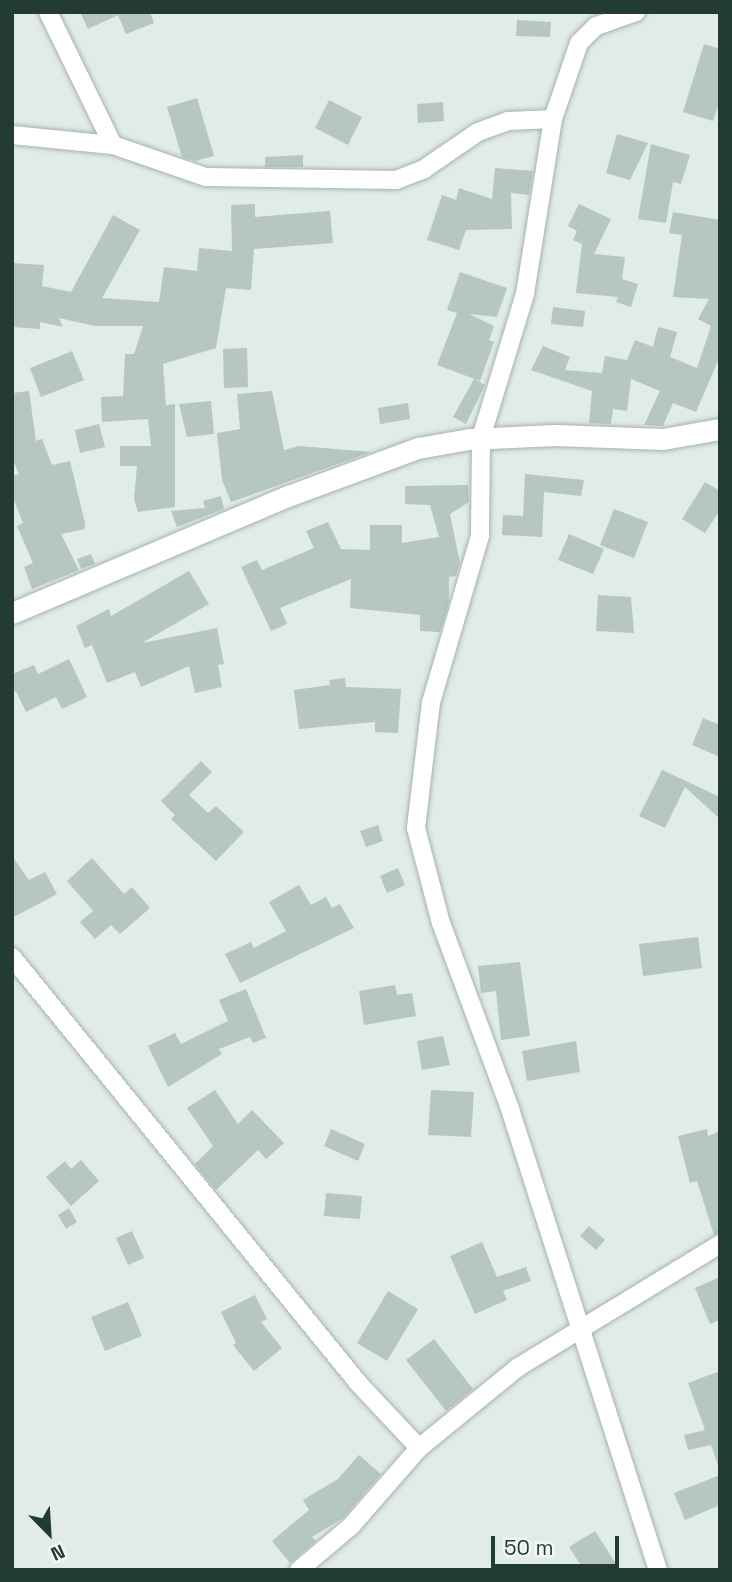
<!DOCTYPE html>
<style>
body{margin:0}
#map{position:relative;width:732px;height:1582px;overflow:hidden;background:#e1ebe7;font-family:"Space Grotesk",sans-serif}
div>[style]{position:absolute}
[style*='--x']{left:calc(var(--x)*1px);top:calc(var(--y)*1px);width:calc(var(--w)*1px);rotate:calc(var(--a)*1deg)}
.building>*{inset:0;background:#b6c6c0}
.roads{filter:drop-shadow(0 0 2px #a4b3ae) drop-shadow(0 0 2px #a4b3ae)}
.street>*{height:18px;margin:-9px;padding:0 9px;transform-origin:9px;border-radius:9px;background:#fff}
.secondary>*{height:21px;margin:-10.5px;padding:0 10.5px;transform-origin:10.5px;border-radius:10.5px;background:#fff}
span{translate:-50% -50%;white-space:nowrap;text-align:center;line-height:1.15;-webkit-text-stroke:5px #f1f8f4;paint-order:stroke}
.frame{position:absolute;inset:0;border:14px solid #223b35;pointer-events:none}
.north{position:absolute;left:14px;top:1498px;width:70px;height:70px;-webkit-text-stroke:5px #f1f8f4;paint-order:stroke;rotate:156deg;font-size:19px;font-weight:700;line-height:28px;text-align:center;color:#223b35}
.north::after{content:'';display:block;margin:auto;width:24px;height:32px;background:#223b35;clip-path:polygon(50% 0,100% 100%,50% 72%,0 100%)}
.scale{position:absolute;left:491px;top:1536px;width:128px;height:32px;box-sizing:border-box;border:4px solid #223b35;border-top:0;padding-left:9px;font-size:21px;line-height:24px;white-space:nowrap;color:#223b35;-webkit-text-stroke:5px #f1f8f4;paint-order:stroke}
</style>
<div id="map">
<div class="building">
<i style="clip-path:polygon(80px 12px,150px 12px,154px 23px,126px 34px,118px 15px,88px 29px)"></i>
<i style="clip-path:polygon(517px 20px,551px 22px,550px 37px,516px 36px)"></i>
<i style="clip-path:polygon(704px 44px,720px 49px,720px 100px,713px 121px,683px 112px)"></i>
<i style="clip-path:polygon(197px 98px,214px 156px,195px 161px,182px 157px,167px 107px)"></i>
<i style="clip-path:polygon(329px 100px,362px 117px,348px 145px,315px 128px)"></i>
<i style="clip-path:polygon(443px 102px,444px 121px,418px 123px,417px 104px)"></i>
<i style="clip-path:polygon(617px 134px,648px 143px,630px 180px,606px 173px)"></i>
<i style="clip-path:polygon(651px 144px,690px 155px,681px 184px,673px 182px,666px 223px,638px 219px)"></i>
<i style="clip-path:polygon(303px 155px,303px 167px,265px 167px,265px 157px)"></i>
<i style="clip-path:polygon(495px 168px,533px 171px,529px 195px,511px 193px,512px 229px,466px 230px,459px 250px,427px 240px,442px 195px,456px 200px,459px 188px,492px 199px)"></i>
<i style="clip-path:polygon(255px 204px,255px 217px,330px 211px,333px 243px,254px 249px,251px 290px,226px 288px,216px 348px,163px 364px,166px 405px,175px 404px,175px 507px,138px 512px,134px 499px,137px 466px,120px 466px,120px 446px,151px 446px,148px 419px,102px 422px,101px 397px,123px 396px,125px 354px,134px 354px,143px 326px,95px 326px,59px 318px,63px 327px,40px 322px,40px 329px,12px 327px,12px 263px,44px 265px,42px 286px,71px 292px,113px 215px,140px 230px,102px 298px,159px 302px,164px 267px,197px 271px,199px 248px,232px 251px,231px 205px)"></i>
<i style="clip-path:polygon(579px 204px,611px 219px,594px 254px,625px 257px,622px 279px,638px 284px,631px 307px,616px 302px,618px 297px,576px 293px,582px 244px,573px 240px,577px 231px,568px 226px)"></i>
<i style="clip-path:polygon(673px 212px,720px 220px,720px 356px,696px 412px,673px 403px,663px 426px,644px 425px,660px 391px,631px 379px,627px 411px,613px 409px,611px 424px,589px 423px,592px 391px,531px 370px,543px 346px,570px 357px,565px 370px,602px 373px,605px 356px,627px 360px,635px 340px,653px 347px,658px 327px,677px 332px,670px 357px,697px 368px,711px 326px,698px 319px,709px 299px,673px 297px,682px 235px,669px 233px)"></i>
<i style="clip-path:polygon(460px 272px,507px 288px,497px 317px,469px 314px,494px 326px,489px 340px,494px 342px,480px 381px,437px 365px,457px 313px,447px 310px)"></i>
<i style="clip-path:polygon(553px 307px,585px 311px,583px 327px,551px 324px)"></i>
<i style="clip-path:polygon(247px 348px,248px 387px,224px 388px,223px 349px)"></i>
<i style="clip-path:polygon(72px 351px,84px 380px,41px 397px,30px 368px)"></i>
<i style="clip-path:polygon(474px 379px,485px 385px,466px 424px,453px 417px)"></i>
<i style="clip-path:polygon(29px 391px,36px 441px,42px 439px,52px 465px,70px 461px,85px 523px,85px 529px,61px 534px,79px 570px,32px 589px,24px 567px,33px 563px,17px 526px,23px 523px,12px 495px,12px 476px,19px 474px,12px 458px,12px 393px)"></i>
<i style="clip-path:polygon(272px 391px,284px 450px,299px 446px,371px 452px,231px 502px,222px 480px,217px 433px,240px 429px,237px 394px)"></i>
<i style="clip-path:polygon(211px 401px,214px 434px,187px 437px,179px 404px)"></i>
<i style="clip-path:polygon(408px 403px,410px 419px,380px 424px,378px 408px)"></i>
<i style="clip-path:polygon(99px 424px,105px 447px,80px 453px,75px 430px)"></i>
<i style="clip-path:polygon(525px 474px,584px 480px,581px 496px,544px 492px,542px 537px,502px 535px,503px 515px,523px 516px)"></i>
<i style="clip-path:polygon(705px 482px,720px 491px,720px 510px,705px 533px,682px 519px)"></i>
<i style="clip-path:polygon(468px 485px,469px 502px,450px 514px,460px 563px,456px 576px,449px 577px,449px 602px,440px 632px,420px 631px,420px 615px,350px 608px,351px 579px,280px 608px,287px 624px,271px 631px,241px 567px,257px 560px,262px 570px,314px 548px,306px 531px,328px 522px,341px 549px,370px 550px,370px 525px,402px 525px,402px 543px,439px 537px,430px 505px,405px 504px,405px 486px)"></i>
<i style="clip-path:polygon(221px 496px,224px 509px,177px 527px,171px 511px,205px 508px,203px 501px)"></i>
<i style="clip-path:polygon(614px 509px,648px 522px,634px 558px,600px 545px)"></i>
<i style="clip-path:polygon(569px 534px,604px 549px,593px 574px,558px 560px)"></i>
<i style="clip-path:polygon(91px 554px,95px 564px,81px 569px,77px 559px)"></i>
<i style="clip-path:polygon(189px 571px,209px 604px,142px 643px,217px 628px,224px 664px,218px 665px,222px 687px,195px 693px,189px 666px,141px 687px,135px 672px,107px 683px,92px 645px,85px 648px,76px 626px,109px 609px,111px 616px)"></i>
<i style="clip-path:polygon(598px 595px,631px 597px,634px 633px,596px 631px)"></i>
<i style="clip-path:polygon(69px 659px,87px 697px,62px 709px,56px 697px,26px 712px,16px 691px,12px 693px,12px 674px,34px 665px,38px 674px)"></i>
<i style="clip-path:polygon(345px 678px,346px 687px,401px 689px,398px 733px,375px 732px,375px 722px,299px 729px,294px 690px,330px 685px,329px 680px)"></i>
<i style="clip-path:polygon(703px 718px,720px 725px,720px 757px,692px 745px)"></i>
<i style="clip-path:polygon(201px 761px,212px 772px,189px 795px,208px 813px,216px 806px,244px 832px,216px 861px,171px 819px,175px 815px,161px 801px)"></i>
<i style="clip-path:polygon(662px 770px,720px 797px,720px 819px,685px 787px,665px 828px,639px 816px)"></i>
<i style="clip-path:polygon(378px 825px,383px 841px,366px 847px,360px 831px)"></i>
<i style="clip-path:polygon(12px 856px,29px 880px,45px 872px,57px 894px,12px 918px)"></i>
<i style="clip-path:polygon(92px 858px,124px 894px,132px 887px,150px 908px,120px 934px,111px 925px,95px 939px,80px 922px,93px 911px,67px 881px)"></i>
<i style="clip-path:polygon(398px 868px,405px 885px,387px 893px,380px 876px)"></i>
<i style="clip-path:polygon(299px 885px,311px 905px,326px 897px,332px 908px,340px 904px,354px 928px,240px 983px,225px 954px,251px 942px,254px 948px,286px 931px,269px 902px)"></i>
<i style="clip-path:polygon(698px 937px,702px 968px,643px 976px,639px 944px)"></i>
<i style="clip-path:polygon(520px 962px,530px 1036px,501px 1040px,496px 991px,481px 993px,478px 966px)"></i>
<i style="clip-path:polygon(395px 985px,397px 995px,412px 993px,416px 1016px,364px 1025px,359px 991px)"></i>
<i style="clip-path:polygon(246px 989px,266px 1038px,253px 1043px,250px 1037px,219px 1049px,222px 1054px,168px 1087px,148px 1046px,175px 1033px,181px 1044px,228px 1021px,219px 1000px)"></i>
<i style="clip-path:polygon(443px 1036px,450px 1065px,422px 1070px,417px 1041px)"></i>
<i style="clip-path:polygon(576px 1041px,580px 1072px,527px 1081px,522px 1051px)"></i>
<i style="clip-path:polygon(215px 1090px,238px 1124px,252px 1110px,284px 1143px,266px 1159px,258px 1150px,216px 1190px,195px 1164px,213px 1146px,187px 1108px)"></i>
<i style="clip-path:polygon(431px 1090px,474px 1092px,471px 1137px,428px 1135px)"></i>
<i style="clip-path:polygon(331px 1129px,365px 1144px,358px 1161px,324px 1146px)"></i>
<i style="clip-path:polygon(707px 1129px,708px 1136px,720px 1131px,720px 1233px,714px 1235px,697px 1181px,690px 1183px,678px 1136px)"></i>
<i style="clip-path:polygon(81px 1160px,99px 1181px,71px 1206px,46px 1177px,65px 1161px,71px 1169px)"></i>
<i style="clip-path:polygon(326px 1193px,362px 1196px,360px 1219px,324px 1216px)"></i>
<i style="clip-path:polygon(69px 1208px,77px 1222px,66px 1229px,58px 1215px)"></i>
<i style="clip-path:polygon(589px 1226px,605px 1240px,596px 1250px,580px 1236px)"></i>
<i style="clip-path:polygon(132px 1231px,144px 1258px,128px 1265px,116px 1238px)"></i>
<i style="clip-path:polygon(482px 1242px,497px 1277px,526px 1267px,531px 1281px,503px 1291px,507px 1300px,475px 1314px,450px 1256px)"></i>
<i style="clip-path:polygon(720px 1277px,720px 1320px,710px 1324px,695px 1288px)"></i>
<i style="clip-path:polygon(388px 1291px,418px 1309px,387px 1361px,357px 1343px)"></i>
<i style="clip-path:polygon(255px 1295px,267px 1319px,261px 1322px,282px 1348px,254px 1371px,233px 1345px,236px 1343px,221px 1312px)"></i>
<i style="clip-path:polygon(128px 1302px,142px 1336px,105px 1351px,91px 1317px)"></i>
<i style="clip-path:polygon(434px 1339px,473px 1389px,446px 1411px,406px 1360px)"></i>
<i style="clip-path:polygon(720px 1371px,720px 1465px,718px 1465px,711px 1445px,688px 1450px,684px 1435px,705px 1430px,688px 1383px)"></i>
<i style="clip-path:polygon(359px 1455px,381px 1474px,343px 1518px,312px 1537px,316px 1541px,290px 1563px,272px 1541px,309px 1510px,303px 1500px,338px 1479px)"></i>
<i style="clip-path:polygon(720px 1475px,720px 1505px,685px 1520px,674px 1493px)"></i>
<i style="clip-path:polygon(595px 1531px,620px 1570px,584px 1570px,569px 1547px)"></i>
</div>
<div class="roads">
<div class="street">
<i style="--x:48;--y:12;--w:148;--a:64"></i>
<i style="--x:636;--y:12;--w:42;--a:160.7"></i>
<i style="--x:596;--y:26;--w:24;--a:135"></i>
<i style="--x:579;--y:43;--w:80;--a:108.9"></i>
<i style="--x:553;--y:119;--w:177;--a:99.1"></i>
<i style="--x:525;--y:294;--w:151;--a:107"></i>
<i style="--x:481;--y:438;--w:98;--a:90.6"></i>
<i style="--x:480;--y:536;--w:173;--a:106.4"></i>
<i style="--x:431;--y:702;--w:127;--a:96.8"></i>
<i style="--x:416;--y:828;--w:98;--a:75.3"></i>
<i style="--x:441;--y:923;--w:198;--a:69.6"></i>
<i style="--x:510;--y:1109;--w:484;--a:72.2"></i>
<i style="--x:12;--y:135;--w:101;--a:5.7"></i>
<i style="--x:113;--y:145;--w:98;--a:19"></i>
<i style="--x:206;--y:177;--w:190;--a:0.9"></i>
<i style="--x:396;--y:180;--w:30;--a:-21"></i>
<i style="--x:424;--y:169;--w:65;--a:-34.4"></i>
<i style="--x:478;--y:132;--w:32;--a:-20"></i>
<i style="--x:508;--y:121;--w:45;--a:-2.5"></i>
<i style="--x:12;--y:957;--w:550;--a:50.9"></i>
<i style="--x:359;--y:1384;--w:88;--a:46.8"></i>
<i style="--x:299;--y:1570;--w:68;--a:-40.2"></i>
<i style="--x:351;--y:1526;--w:103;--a:-48.9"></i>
<i style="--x:419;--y:1448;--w:127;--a:-39.2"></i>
<i style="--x:517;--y:1368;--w:238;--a:-31.4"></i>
</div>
<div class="secondary">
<i style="--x:12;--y:613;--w:300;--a:-23"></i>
<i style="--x:288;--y:496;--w:139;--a:-20.3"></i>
<i style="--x:418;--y:448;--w:52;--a:-10"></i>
<i style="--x:469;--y:439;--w:86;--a:-2.7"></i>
<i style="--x:555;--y:435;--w:108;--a:2.1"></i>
<i style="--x:663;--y:439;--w:58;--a:-10"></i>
</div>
</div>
<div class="frame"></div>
<div class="north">N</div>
<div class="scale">50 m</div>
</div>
